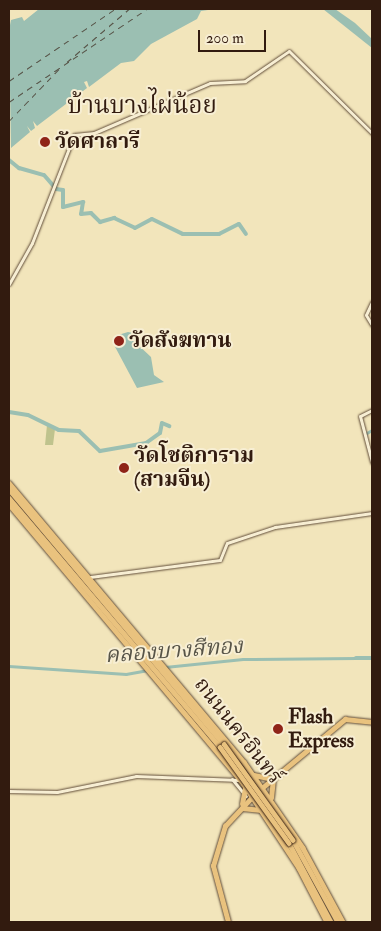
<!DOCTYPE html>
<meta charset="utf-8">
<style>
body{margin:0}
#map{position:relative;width:381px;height:931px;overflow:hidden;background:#f2e5bb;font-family:"IM FELL Double Pica","Noto Serif Thai",serif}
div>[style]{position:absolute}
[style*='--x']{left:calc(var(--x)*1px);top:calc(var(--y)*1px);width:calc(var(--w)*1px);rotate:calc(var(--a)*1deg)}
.green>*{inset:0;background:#bfc38d}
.water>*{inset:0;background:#9bbfb2}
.canal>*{height:2.5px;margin:-1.25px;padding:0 1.25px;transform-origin:1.25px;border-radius:1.25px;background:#9bbfb2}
.river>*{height:4px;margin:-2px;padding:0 2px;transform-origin:2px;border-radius:2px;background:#9bbfb2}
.ferry>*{height:1px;margin-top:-0.5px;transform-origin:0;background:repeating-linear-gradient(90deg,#575448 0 6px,transparent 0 11px)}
.roads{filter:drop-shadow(0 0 1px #624e3a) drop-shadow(0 0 1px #624e3a)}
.minor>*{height:3px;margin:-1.5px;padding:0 1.5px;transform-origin:1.5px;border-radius:1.5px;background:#f7eed3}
.major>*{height:4.5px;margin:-2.25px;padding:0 2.25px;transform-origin:2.25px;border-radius:2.25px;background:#e9c27e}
.bridges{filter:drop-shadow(0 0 1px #321b0f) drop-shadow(0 0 1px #321b0f)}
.major-bridge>*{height:4.5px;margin:-2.25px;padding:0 2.25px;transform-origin:2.25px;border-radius:2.25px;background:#e9c27e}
.dots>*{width:14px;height:14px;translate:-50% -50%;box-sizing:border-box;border:2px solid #f7eed3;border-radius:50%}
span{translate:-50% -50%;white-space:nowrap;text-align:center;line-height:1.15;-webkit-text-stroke:4px #f7eed3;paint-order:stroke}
.poi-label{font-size:21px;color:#321b0f;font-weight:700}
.left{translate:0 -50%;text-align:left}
.street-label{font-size:21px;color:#321b0f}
.water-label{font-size:22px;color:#575448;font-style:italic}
.quarter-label{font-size:24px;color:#321b0f}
.frame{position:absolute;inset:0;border:10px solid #321b0f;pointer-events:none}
.scale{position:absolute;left:198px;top:30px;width:68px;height:22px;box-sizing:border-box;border:2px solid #321b0f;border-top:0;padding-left:6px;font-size:15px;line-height:18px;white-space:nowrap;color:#321b0f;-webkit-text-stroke:4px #f7eed3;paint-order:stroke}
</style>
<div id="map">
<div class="green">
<i style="clip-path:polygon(47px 425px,55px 429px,53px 445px,45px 445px)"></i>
</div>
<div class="water">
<i style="clip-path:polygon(39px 9px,215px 9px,201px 11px,197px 19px,151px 44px,134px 61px,121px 63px,89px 87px,87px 81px,84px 82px,87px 88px,37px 126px,33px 121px,35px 128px,31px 131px,27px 126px,30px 132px,11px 148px,9px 30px,11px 20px,22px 17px,24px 21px)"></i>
<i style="clip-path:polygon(323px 9px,335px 9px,355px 23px,372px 39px,372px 48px)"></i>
<i style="clip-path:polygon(128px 332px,138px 334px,135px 342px,151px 357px,154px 375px,164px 382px,137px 388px,113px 343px,118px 335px)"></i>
</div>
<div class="canal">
<i style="--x:365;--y:434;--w:8;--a:-30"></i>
<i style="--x:9;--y:666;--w:117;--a:3.9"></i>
<i style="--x:126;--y:674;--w:22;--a:-10"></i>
<i style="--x:165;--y:667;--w:78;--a:-5.9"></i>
<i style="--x:243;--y:659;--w:113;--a:-0.5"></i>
</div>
<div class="river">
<i style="--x:9;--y:160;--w:13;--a:39"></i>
<i style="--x:19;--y:168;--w:26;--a:16"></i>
<i style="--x:44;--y:175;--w:18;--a:49"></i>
<i style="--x:56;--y:189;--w:7;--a:8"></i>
<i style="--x:63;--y:190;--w:17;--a:90"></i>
<i style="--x:63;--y:207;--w:21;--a:-14"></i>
<i style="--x:83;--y:202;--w:12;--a:99"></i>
<i style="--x:81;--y:214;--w:10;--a:-6"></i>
<i style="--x:91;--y:213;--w:13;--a:45"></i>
<i style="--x:100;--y:222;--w:15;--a:-16"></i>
<i style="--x:114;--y:218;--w:23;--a:25"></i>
<i style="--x:135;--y:228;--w:19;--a:-28"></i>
<i style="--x:152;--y:219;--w:34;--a:26"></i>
<i style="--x:183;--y:234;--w:36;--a:0"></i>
<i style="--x:219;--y:234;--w:22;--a:-27"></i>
<i style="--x:239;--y:224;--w:12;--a:55"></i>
<i style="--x:9;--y:412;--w:19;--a:9"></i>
<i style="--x:28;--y:415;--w:34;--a:26"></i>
<i style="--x:59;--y:430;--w:20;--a:3"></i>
<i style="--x:79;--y:431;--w:29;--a:44"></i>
<i style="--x:100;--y:451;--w:47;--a:-9.9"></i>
<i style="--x:146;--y:443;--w:17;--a:-36"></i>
<i style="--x:160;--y:433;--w:10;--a:-79"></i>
<i style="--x:162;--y:423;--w:8;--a:23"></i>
<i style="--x:356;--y:658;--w:16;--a:0"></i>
</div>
<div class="ferry">
<i style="--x:67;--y:62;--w:82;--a:-40.5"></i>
<i style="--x:9;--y:81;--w:128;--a:-34.2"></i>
<i style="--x:9;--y:102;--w:166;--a:-34"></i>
<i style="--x:9;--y:121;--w:72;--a:-46.1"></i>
</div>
<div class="roads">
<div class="minor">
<i style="--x:9;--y:284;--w:47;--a:-60.7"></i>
<i style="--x:32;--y:243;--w:116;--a:-68.7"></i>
<i style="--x:74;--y:135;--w:20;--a:-6"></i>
<i style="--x:94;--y:133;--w:126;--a:-23.3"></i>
<i style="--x:210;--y:83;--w:35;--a:-3"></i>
<i style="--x:245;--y:81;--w:53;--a:-34.3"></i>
<i style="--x:289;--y:51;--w:117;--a:44.7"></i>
<i style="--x:372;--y:302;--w:14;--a:115"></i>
<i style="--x:366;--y:315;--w:12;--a:59"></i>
<i style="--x:372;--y:410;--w:13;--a:153"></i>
<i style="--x:360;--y:416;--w:48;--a:75.4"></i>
<i style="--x:90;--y:577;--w:131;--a:-7.5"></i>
<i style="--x:220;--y:560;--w:18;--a:-68"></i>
<i style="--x:227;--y:543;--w:51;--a:-18.4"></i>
<i style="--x:275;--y:527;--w:98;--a:-8.2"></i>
<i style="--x:232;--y:779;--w:22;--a:51"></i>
<i style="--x:9;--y:791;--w:48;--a:1.2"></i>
<i style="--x:57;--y:792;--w:81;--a:-11.4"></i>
<i style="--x:136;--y:776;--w:103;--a:2.2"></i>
</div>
<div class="major">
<i style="--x:9;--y:483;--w:365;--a:49.9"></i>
<i style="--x:244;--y:762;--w:104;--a:55.5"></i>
<i style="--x:303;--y:848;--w:84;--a:61.6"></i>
<i style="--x:9;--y:489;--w:334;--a:49.9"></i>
<i style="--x:9;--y:498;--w:326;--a:49.7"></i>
<i style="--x:9;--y:504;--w:364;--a:50"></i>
<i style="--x:243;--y:783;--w:102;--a:56.6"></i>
<i style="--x:299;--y:868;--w:61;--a:62.6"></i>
<i style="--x:254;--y:775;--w:19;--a:12"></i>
<i style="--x:262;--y:788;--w:108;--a:-39.7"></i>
<i style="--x:345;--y:719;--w:27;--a:6"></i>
<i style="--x:271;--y:798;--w:19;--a:-84"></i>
<i style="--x:242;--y:804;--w:16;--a:-79"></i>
<i style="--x:242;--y:808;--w:19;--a:6"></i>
<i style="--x:293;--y:840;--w:94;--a:61.2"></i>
<i style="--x:289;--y:843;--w:89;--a:62"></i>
<i style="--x:228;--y:922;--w:58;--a:-105"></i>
<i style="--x:213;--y:866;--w:42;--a:-73.3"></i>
<i style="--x:225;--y:826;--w:42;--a:-46.9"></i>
</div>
</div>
<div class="bridges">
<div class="major-bridge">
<i style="--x:224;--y:744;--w:118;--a:54.3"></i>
<i style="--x:220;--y:747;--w:118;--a:54.3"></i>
</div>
</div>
<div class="dots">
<i style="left:45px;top:142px;background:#8f2418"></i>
<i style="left:119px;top:341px;background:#8f2418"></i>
<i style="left:124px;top:468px;background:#8f2418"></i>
<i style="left:278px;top:729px;background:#8f2418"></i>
</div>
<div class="poi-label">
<span class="left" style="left:55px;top:142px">วัดศาลารี</span>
<span class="left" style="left:129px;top:341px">วัดสังฆทาน</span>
<span class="left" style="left:134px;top:468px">วัดโชติการาม<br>(สามจีน)</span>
<span class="left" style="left:288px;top:729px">Flash<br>Express</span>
</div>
<div class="street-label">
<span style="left:238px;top:731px;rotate:52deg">ถนนนครอินทร์</span>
</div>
<div class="water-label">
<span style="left:174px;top:651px;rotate:-4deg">คลองบางสีทอง</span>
</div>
<div class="quarter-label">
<span style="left:142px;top:106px">บ้านบางไผ่น้อย</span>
</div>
<div class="frame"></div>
<div class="scale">200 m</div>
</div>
